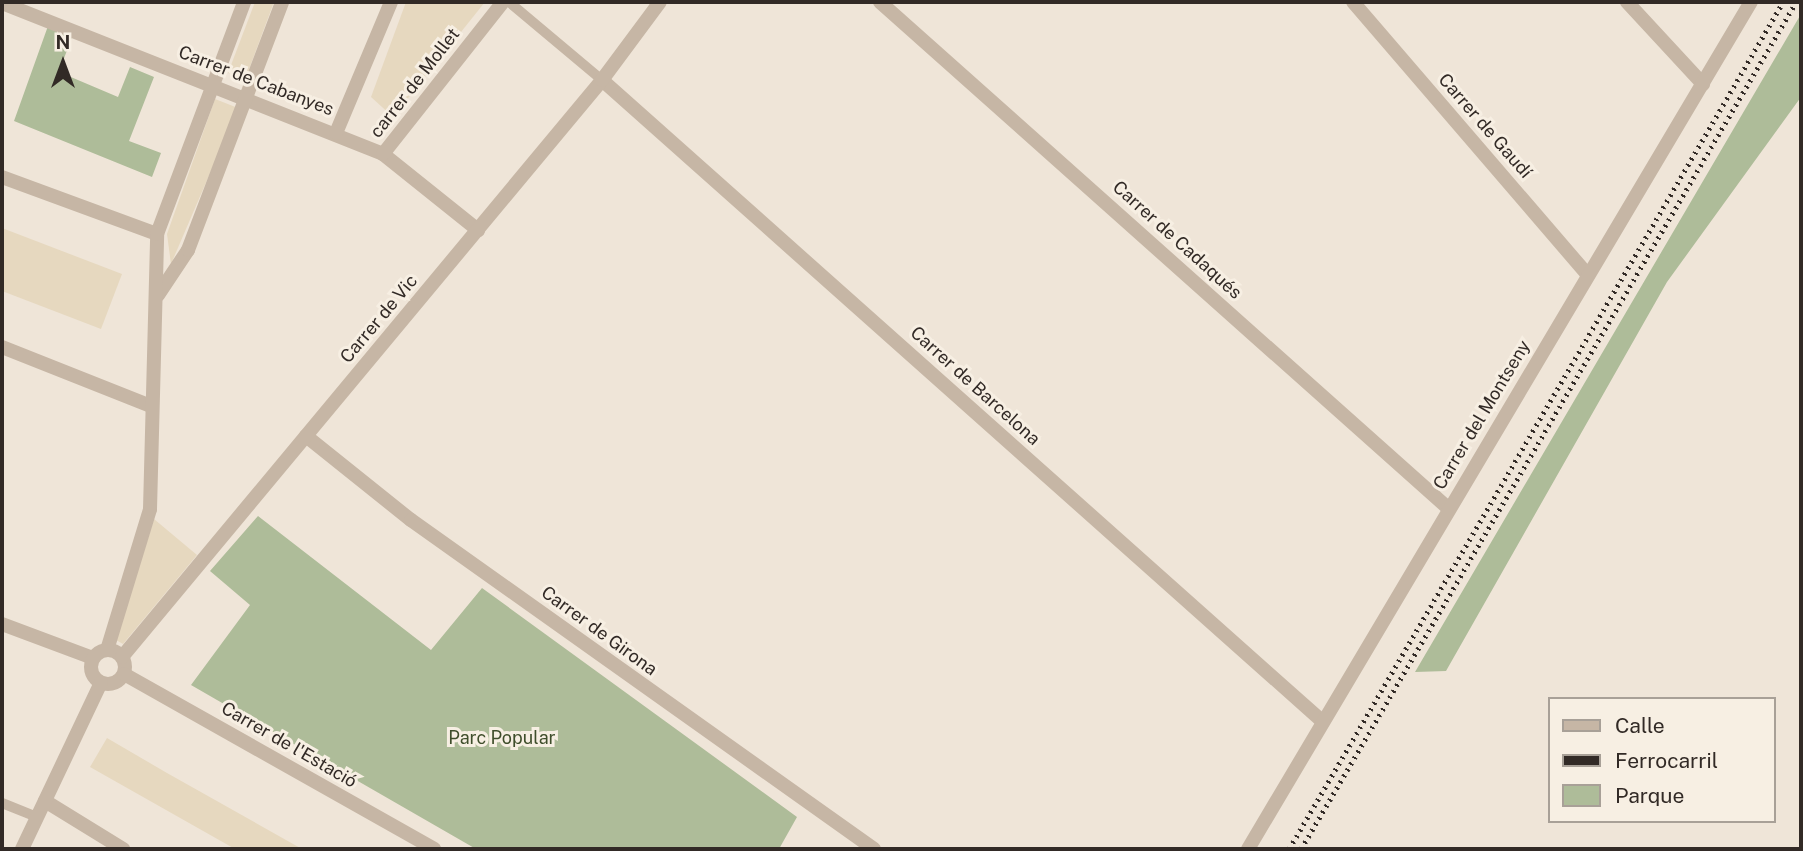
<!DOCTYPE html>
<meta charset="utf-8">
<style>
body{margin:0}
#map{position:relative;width:1803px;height:851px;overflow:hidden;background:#efe5d8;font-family:"Public Sans",sans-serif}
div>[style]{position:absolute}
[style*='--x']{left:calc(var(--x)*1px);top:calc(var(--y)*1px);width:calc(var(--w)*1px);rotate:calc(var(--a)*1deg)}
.green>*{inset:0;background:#aebc99}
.plaza>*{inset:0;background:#e6d8bf}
.pedestrian>*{height:10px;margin:-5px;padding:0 5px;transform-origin:5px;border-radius:5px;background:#c6b6a5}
.minor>*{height:14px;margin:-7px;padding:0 7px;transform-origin:7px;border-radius:7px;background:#c6b6a5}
.minor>.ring{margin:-7px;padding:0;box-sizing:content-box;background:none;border:14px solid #c6b6a5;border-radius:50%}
.rail>*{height:4.5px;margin-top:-2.25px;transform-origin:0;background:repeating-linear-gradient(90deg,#322a26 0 2px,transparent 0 7px)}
span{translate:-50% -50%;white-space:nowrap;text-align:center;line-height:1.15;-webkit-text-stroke:6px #f7efe3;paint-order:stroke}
.street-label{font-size:18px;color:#322a26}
.park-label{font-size:18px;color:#3f4e2b}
.frame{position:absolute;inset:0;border:4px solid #322a26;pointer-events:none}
.legend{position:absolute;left:1548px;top:697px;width:228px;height:126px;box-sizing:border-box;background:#f7efe3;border:2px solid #a8a097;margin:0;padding:9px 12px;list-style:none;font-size:21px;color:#322a26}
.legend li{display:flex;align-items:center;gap:14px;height:35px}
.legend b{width:35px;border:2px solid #a8a097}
.north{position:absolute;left:28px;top:28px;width:70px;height:70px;-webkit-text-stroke:5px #f7efe3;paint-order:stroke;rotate:0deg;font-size:19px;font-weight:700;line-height:28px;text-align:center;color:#322a26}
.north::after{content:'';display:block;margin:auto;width:24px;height:32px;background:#322a26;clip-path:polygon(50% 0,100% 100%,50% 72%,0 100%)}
</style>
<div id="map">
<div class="green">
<i style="clip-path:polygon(1801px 14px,1801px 97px,1667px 282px,1446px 671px,1415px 672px)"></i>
<i style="clip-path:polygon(48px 26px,73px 34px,59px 72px,118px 97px,130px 67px,154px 77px,129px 141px,161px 153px,152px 177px,14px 121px)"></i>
<i style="clip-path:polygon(258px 516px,431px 650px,482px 588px,797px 817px,779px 849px,476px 849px,191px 685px,250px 605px,210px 571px)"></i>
</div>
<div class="plaza">
<i style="clip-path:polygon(255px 2px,274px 2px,245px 80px,228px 73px)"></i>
<i style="clip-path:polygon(406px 2px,485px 2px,393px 117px,371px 97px)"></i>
<i style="clip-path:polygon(215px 99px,238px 108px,171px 264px,167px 234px)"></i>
<i style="clip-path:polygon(2px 228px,122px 274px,101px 329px,2px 291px)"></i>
<i style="clip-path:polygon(154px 519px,197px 555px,123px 644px,116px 640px)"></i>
<i style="clip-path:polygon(107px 738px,167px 773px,302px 849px,235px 849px,90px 767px)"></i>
</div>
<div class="pedestrian">
<i style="--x:509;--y:2;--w:121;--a:40"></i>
<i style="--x:2;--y:803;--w:38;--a:22"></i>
</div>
<div class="minor">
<i style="--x:880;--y:2;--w:761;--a:41.7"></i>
<i style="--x:1353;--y:2;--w:360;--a:49.3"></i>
<i style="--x:1627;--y:2;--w:112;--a:47.2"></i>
<i style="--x:2;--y:3;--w:410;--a:21.6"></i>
<i style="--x:383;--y:154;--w:122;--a:38.7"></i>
<i style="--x:602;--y:80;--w:964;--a:41.68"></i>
<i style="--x:336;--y:133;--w:142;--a:-67.2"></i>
<i style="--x:383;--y:154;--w:194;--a:-51.7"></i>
<i style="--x:2;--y:177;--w:165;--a:20.2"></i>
<i style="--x:158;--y:295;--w:54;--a:-56.3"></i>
<i style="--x:188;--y:250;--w:265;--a:-69.2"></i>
<i style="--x:2;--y:347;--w:160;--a:21.6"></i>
<i style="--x:306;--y:436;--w:134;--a:38.7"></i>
<i style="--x:411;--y:520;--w:568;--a:35.4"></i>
<i style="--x:2;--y:624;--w:97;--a:20.5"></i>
<i class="ring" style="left:91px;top:650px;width:20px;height:20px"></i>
<i style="--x:107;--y:650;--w:147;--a:-73"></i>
<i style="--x:150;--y:509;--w:275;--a:-88.5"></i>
<i style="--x:157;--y:234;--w:248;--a:-69.4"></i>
<i style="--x:122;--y:657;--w:751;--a:-50.24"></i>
<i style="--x:602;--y:80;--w:97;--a:-53.4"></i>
<i style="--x:124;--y:674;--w:356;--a:29.4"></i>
<i style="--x:45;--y:801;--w:92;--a:31.6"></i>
<i style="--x:22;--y:849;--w:184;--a:-64.6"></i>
<i style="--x:1248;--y:849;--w:985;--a:-59.3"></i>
</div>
<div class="rail">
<i style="--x:1289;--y:849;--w:981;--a:-59.75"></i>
<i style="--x:1301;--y:849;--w:981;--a:-59.7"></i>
</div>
<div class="street-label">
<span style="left:256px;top:81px;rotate:21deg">Carrer de Cabanyes</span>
<span style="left:415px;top:83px;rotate:-52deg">carrer de Mollet</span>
<span style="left:1485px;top:126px;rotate:49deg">Carrer de Gaudí</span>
<span style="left:1177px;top:240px;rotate:42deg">Carrer de Cadaqués</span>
<span style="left:379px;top:319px;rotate:-50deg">Carrer de Vic</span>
<span style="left:975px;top:386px;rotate:42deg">Carrer de Barcelona</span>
<span style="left:1482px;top:415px;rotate:-59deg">Carrer del Montseny</span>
<span style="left:599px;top:631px;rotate:36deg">Carrer de Girona</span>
<span style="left:289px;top:745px;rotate:30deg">Carrer de l'Estació</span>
</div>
<div class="park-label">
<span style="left:502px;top:738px">Parc Popular</span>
</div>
<div class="frame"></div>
<ul class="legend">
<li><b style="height:9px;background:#c6b6a5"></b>Calle</li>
<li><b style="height:9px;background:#322a26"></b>Ferrocarril</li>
<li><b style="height:19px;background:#aebc99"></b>Parque</li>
</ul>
<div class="north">N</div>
</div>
